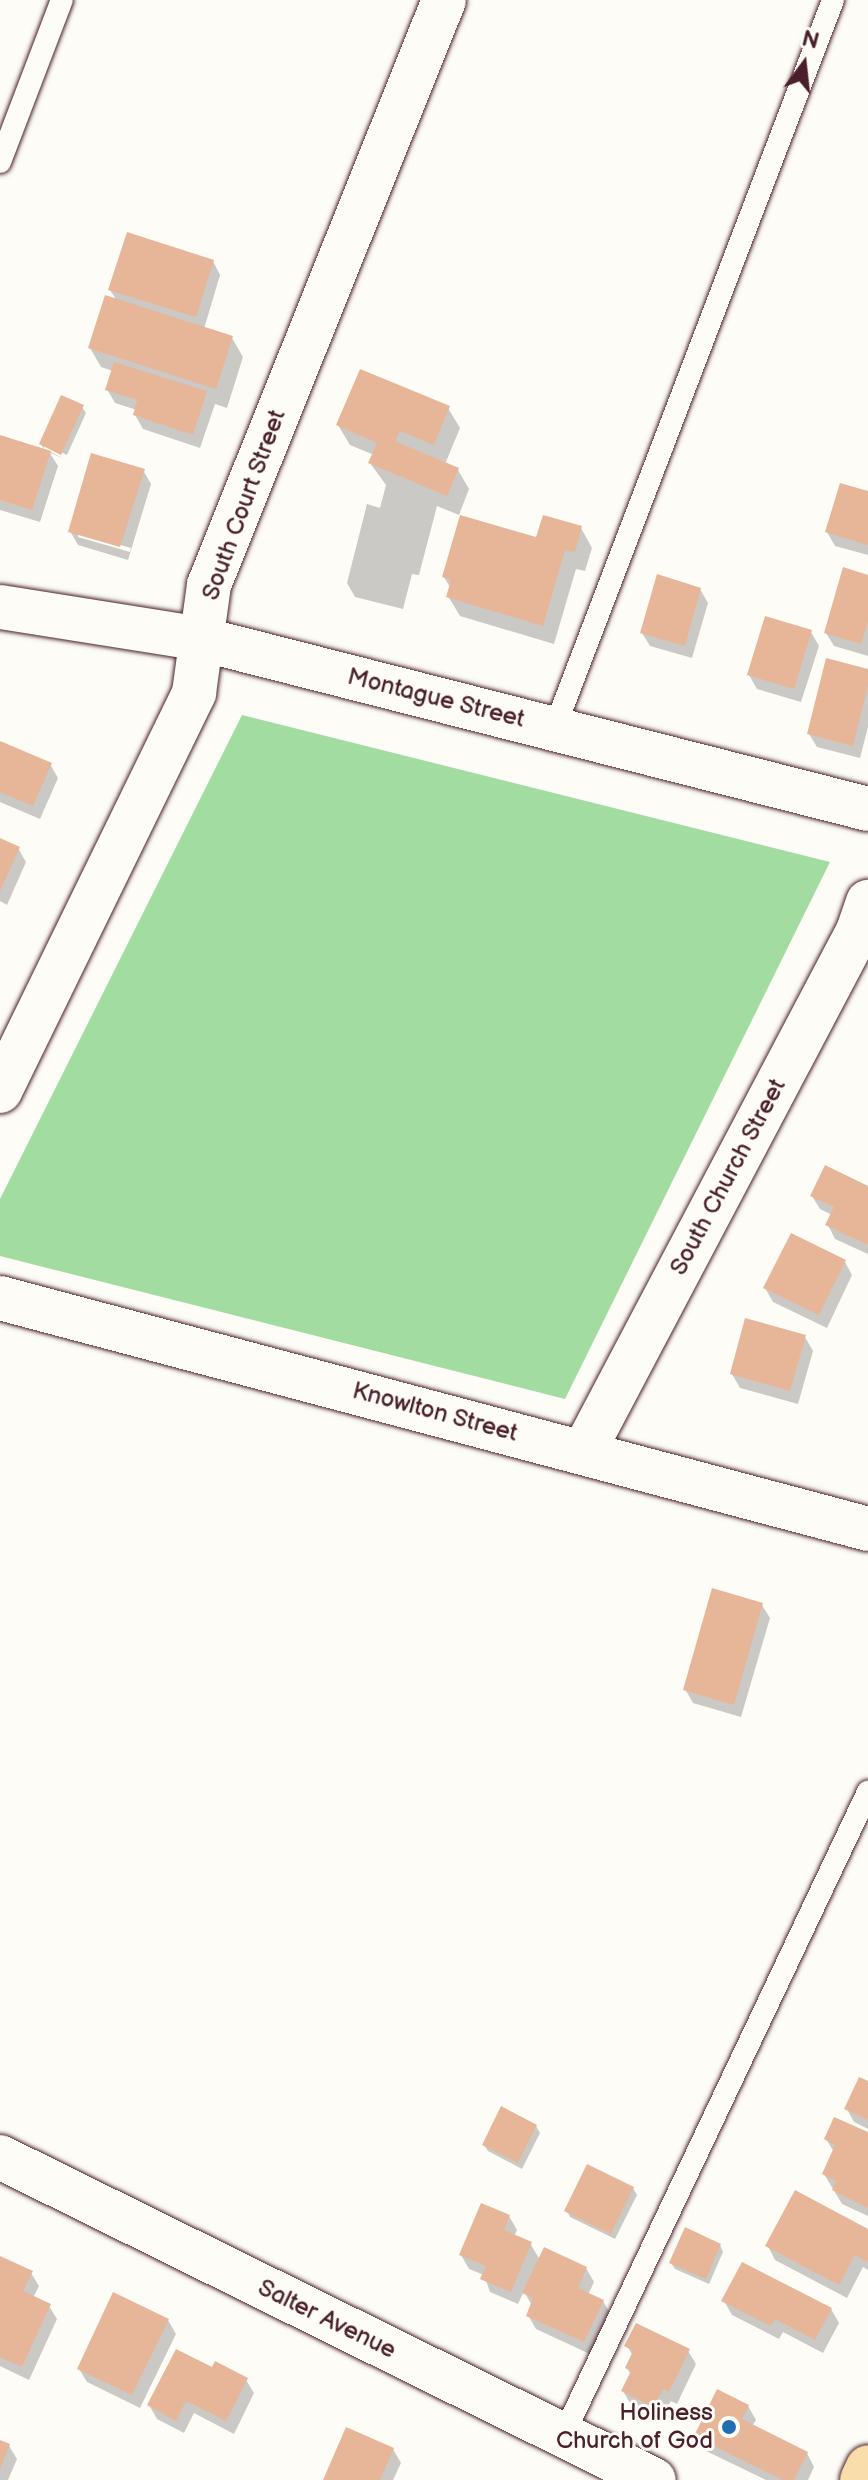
<!DOCTYPE html>
<style>
body{margin:0}
#map{position:relative;width:868px;height:2480px;overflow:hidden;background:#fdfcf7;font-family:"Balsamiq Sans",sans-serif}
div>[style]{position:absolute}
[style*='--x']{left:calc(var(--x)*1px);top:calc(var(--y)*1px);width:calc(var(--w)*1px);rotate:calc(var(--a)*1deg)}
.green>*{inset:0;background:#a3dca1}
.shadow>*{inset:0;background:#0003}
.building>*{inset:0;background:#e7b698}
.roads{filter:drop-shadow(0 0 2px #4a1f2b) drop-shadow(0 0 2px #4a1f2b)}
.lane>*{height:22px;margin:-11px;padding:0 11px;transform-origin:11px;border-radius:11px;background:#fdfcf7}
.street>*{height:44px;margin:-22px;padding:0 22px;transform-origin:22px;border-radius:22px;background:#fdfcf7}
.secondary>*{height:44px;margin:-22px;padding:0 22px;transform-origin:22px;border-radius:22px;background:#fdfcf7}
.primary>*{height:44px;margin:-22px;padding:0 22px;transform-origin:22px;border-radius:22px;background:#f9deab}
.dots>*{width:22px;height:22px;translate:-50% -50%;box-sizing:border-box;border:4px solid #fdfcf7;border-radius:50%}
span{translate:-50% -50%;white-space:nowrap;text-align:center;line-height:1.15;-webkit-text-stroke:6px #fdfcf7;paint-order:stroke}
.street-label{font-size:24px;color:#4a1f2b}
.poi-label{font-size:24px;color:#4a1f2b}
.right{translate:-100% -50%;text-align:right}
.north{position:absolute;left:764px;top:24px;width:80px;height:80px;-webkit-text-stroke:6px #fdfcf7;paint-order:stroke;rotate:15deg;font-size:22px;font-weight:700;line-height:32px;text-align:center;color:#4a1f2b}
.north::after{content:'';display:block;margin:auto;width:28px;height:36px;background:#4a1f2b;clip-path:polygon(50% 0,100% 100%,50% 72%,0 100%)}
</style>
<div id="map">
<div class="green">
<i style="clip-path:polygon(242px 715px,830px 862px,565px 1399px,0 1256px,0 1199px)"></i>
</div>
<div class="shadow">
<i style="clip-path:polygon(213px 261px,220px 275px,204px 329px,232px 338px,243px 357px,227px 408px,215px 404px,200px 448px,143px 429px,135px 415px,137px 410px,115px 403px,107px 389px,113px 371px,101px 367px,90px 348px,117px 301px,110px 290px)"></i>
<i style="clip-path:polygon(82px 407px,86px 413px,67px 455px,44px 444px,44px 449px,41px 444px)"></i>
<i style="clip-path:polygon(448px 408px,460px 428px,445px 464px,458px 470px,469px 489px,459px 515px,437px 506px,419px 575px,412px 574px,403px 609px,355px 597px,347px 583px,367px 504px,380px 508px,386px 485px,370px 463px,374px 455px,350px 445px,338px 425px)"></i>
<i style="clip-path:polygon(0 437px,44px 449px,65px 459px,50px 453px,58px 466px,40px 522px,0 510px)"></i>
<i style="clip-path:polygon(evenodd,143px 470px,151px 484px,128px 560px,78px 545px,70px 531px,143px 470px,78px 533px,131px 548px,130px 552px,78px 537px,78px 533px)"></i>
<i style="clip-path:polygon(868px 493px,868px 555px,835px 546px,827px 532px)"></i>
<i style="clip-path:polygon(581px 528px,592px 548px,585px 571px,576px 569px,554px 644px,460px 616px,448px 596px,451px 589px,444px 577px,538px 540px)"></i>
<i style="clip-path:polygon(868px 577px,868px 656px,834px 646px,826px 633px)"></i>
<i style="clip-path:polygon(700px 589px,708px 603px,692px 658px,650px 646px,642px 633px)"></i>
<i style="clip-path:polygon(811px 632px,819px 646px,801px 702px,757px 689px,749px 675px)"></i>
<i style="clip-path:polygon(868px 671px,868px 727px,860px 758px,817px 747px,809px 734px)"></i>
<i style="clip-path:polygon(0 743px,50px 764px,58px 778px,40px 819px,0 802px)"></i>
<i style="clip-path:polygon(0 840px,18px 848px,26px 862px,7px 905px,0 901px)"></i>
<i style="clip-path:polygon(868px 1188px,868px 1254px,835px 1239px,828px 1225px,832px 1215px,820px 1209px,812px 1196px)"></i>
<i style="clip-path:polygon(845px 1262px,852px 1275px,827px 1328px,773px 1302px,765px 1288px)"></i>
<i style="clip-path:polygon(805px 1337px,813px 1351px,798px 1404px,740px 1388px,732px 1374px)"></i>
<i style="clip-path:polygon(762px 1605px,770px 1618px,741px 1717px,693px 1703px,685px 1689px)"></i>
<i style="clip-path:polygon(868px 2084px,868px 2129px,854px 2122px,847px 2109px)"></i>
<i style="clip-path:polygon(536px 2126px,540px 2133px,522px 2169px,488px 2151px,484px 2145px)"></i>
<i style="clip-path:polygon(868px 2135px,868px 2216px,842px 2204px,824px 2174px,834px 2152px,826px 2139px)"></i>
<i style="clip-path:polygon(633px 2188px,637px 2195px,615px 2239px,570px 2217px,567px 2211px)"></i>
<i style="clip-path:polygon(509px 2216px,517px 2230px,514px 2237px,530px 2243px,540px 2260px,586px 2268px,594px 2282px,588px 2295px,603px 2301px,611px 2315px,592px 2355px,536px 2329px,528px 2315px,532px 2306px,524px 2291px,518px 2304px,490px 2292px,484px 2275px,469px 2269px,461px 2255px)"></i>
<i style="clip-path:polygon(868px 2231px,868px 2270px,863px 2267px,847px 2298px,775px 2260px,768px 2246px)"></i>
<i style="clip-path:polygon(720px 2245px,723px 2252px,709px 2284px,675px 2269px,671px 2263px)"></i>
<i style="clip-path:polygon(0 2258px,31px 2273px,39px 2286px,33px 2298px,49px 2306px,57px 2319px,29px 2380px,0 2366px)"></i>
<i style="clip-path:polygon(724px 2301px,831px 2309px,839px 2323px,823px 2353px,783px 2332px,779px 2339px,732px 2315px)"></i>
<i style="clip-path:polygon(168px 2320px,176px 2334px,140px 2408px,87px 2382px,79px 2369px)"></i>
<i style="clip-path:polygon(627px 2346px,688px 2351px,696px 2364px,677px 2404px,671px 2401px,661px 2420px,631px 2405px,623px 2391px,631px 2375px,627px 2368px,633px 2356px)"></i>
<i style="clip-path:polygon(213px 2370px,246px 2380px,254px 2393px,234px 2434px,194px 2413px,184px 2433px,157px 2419px,149px 2405px)"></i>
<i style="clip-path:polygon(748px 2406px,756px 2420px,752px 2426px,807px 2453px,814px 2467px,808px 2480px,766px 2480px,704px 2450px,696px 2436px)"></i>
<i style="clip-path:polygon(0 2442px,9px 2446px,17px 2459px,8px 2480px,0 2480px)"></i>
<i style="clip-path:polygon(393px 2449px,401px 2463px,393px 2480px,325px 2480px)"></i>
</div>
<div class="building">
<i style="clip-path:polygon(127px 232px,214px 260px,196px 317px,108px 290px)"></i>
<i style="clip-path:polygon(105px 295px,233px 336px,216px 389px,88px 348px)"></i>
<i style="clip-path:polygon(114px 362px,207px 391px,193px 435px,133px 415px,137px 400px,105px 390px)"></i>
<i style="clip-path:polygon(360px 369px,450px 406px,434px 445px,400px 431px,395px 441px,459px 468px,447px 496px,368px 463px,377px 443px,336px 425px)"></i>
<i style="clip-path:polygon(61px 395px,84px 405px,61px 455px,39px 444px)"></i>
<i style="clip-path:polygon(0 435px,51px 451px,32px 510px,0 500px)"></i>
<i style="clip-path:polygon(91px 453px,145px 469px,120px 547px,68px 532px)"></i>
<i style="clip-path:polygon(840px 483px,868px 491px,868px 545px,825px 532px)"></i>
<i style="clip-path:polygon(460px 515px,536px 537px,543px 515px,582px 526px,575px 552px,565px 550px,543px 626px,446px 597px,451px 580px,442px 577px)"></i>
<i style="clip-path:polygon(843px 567px,868px 575px,868px 622px,861px 644px,824px 633px)"></i>
<i style="clip-path:polygon(657px 574px,701px 588px,685px 646px,640px 633px)"></i>
<i style="clip-path:polygon(765px 616px,812px 630px,794px 689px,747px 675px)"></i>
<i style="clip-path:polygon(826px 658px,868px 669px,868px 685px,853px 746px,807px 734px)"></i>
<i style="clip-path:polygon(0 741px,52px 763px,33px 806px,0 792px)"></i>
<i style="clip-path:polygon(0 838px,20px 847px,0 891px)"></i>
<i style="clip-path:polygon(825px 1165px,868px 1186px,868px 1245px,825px 1225px,834px 1207px,810px 1196px)"></i>
<i style="clip-path:polygon(791px 1233px,846px 1260px,819px 1315px,763px 1288px)"></i>
<i style="clip-path:polygon(745px 1318px,806px 1335px,790px 1391px,730px 1374px)"></i>
<i style="clip-path:polygon(712px 1588px,763px 1603px,734px 1705px,683px 1690px)"></i>
<i style="clip-path:polygon(859px 2077px,868px 2081px,868px 2120px,844px 2109px)"></i>
<i style="clip-path:polygon(501px 2106px,537px 2125px,518px 2163px,482px 2145px)"></i>
<i style="clip-path:polygon(834px 2117px,868px 2132px,868px 2208px,832px 2190px,836px 2181px,822px 2174px,835px 2145px,824px 2139px)"></i>
<i style="clip-path:polygon(587px 2164px,634px 2187px,611px 2234px,564px 2211px)"></i>
<i style="clip-path:polygon(795px 2190px,868px 2229px,868px 2262px,855px 2255px,839px 2285px,765px 2246px)"></i>
<i style="clip-path:polygon(481px 2203px,510px 2215px,504px 2230px,532px 2242px,511px 2292px,480px 2279px,486px 2266px,459px 2255px)"></i>
<i style="clip-path:polygon(685px 2227px,721px 2244px,706px 2279px,669px 2263px)"></i>
<i style="clip-path:polygon(544px 2247px,587px 2267px,578px 2288px,604px 2300px,584px 2342px,526px 2316px,533px 2298px,522px 2293px)"></i>
<i style="clip-path:polygon(0 2256px,33px 2271px,23px 2291px,51px 2304px,22px 2367px,0 2357px)"></i>
<i style="clip-path:polygon(742px 2262px,832px 2308px,815px 2340px,775px 2319px,771px 2326px,721px 2301px)"></i>
<i style="clip-path:polygon(113px 2292px,169px 2319px,132px 2395px,77px 2369px)"></i>
<i style="clip-path:polygon(636px 2323px,690px 2349px,669px 2392px,663px 2389px,653px 2407px,621px 2391px,631px 2371px,625px 2368px,633px 2351px,624px 2346px)"></i>
<i style="clip-path:polygon(176px 2349px,212px 2367px,215px 2361px,248px 2378px,226px 2421px,186px 2401px,176px 2421px,147px 2405px)"></i>
<i style="clip-path:polygon(717px 2389px,749px 2405px,742px 2419px,808px 2452px,794px 2480px,783px 2480px,694px 2436px)"></i>
<i style="clip-path:polygon(346px 2427px,394px 2448px,380px 2480px,323px 2480px)"></i>
<i style="clip-path:polygon(0 2440px,10px 2444px,0 2469px)"></i>
</div>
<div class="roads">
<div class="lane">
<i style="--x:0;--y:162;--w:173;--a:-69.1"></i>
<i style="--x:555;--y:727;--w:778;--a:-69.07"></i>
<i style="--x:563;--y:2436;--w:713;--a:-64.66"></i>
</div>
<div class="street">
<i style="--x:0;--y:1091;--w:443;--a:-64"></i>
<i style="--x:194;--y:693;--w:109;--a:-82.1"></i>
<i style="--x:209;--y:585;--w:630;--a:-68.11"></i>
<i style="--x:0;--y:1298;--w:898;--a:14.9"></i>
<i style="--x:584;--y:1451;--w:588;--a:-62.21"></i>
<i style="--x:858;--y:931;--w:31;--a:-71"></i>
<i style="--x:0;--y:2157;--w:729;--a:26.28"></i>
</div>
<div class="secondary">
<i style="--x:0;--y:607;--w:204;--a:9"></i>
<i style="--x:201;--y:639;--w:688;--a:14.3"></i>
</div>
<div class="primary">
<i style="--x:862;--y:2480;--w:14;--a:-65"></i>
</div>
</div>
<div class="dots">
<i style="left:729px;top:2427px;background:#1f6fb2"></i>
</div>
<div class="street-label">
<span style="left:244px;top:505px;rotate:-70deg">South Court Street</span>
<span style="left:436px;top:698px;rotate:14deg">Montague Street</span>
<span style="left:728px;top:1177px;rotate:-62deg">South Church Street</span>
<span style="left:435px;top:1412px;rotate:15deg">Knowlton Street</span>
<span style="left:327px;top:2319px;rotate:26deg">Salter Avenue</span>
</div>
<div class="poi-label">
<span class="right" style="left:713px;top:2427px">Holiness<br>Church of God</span>
</div>
<div class="north">N</div>
</div>
